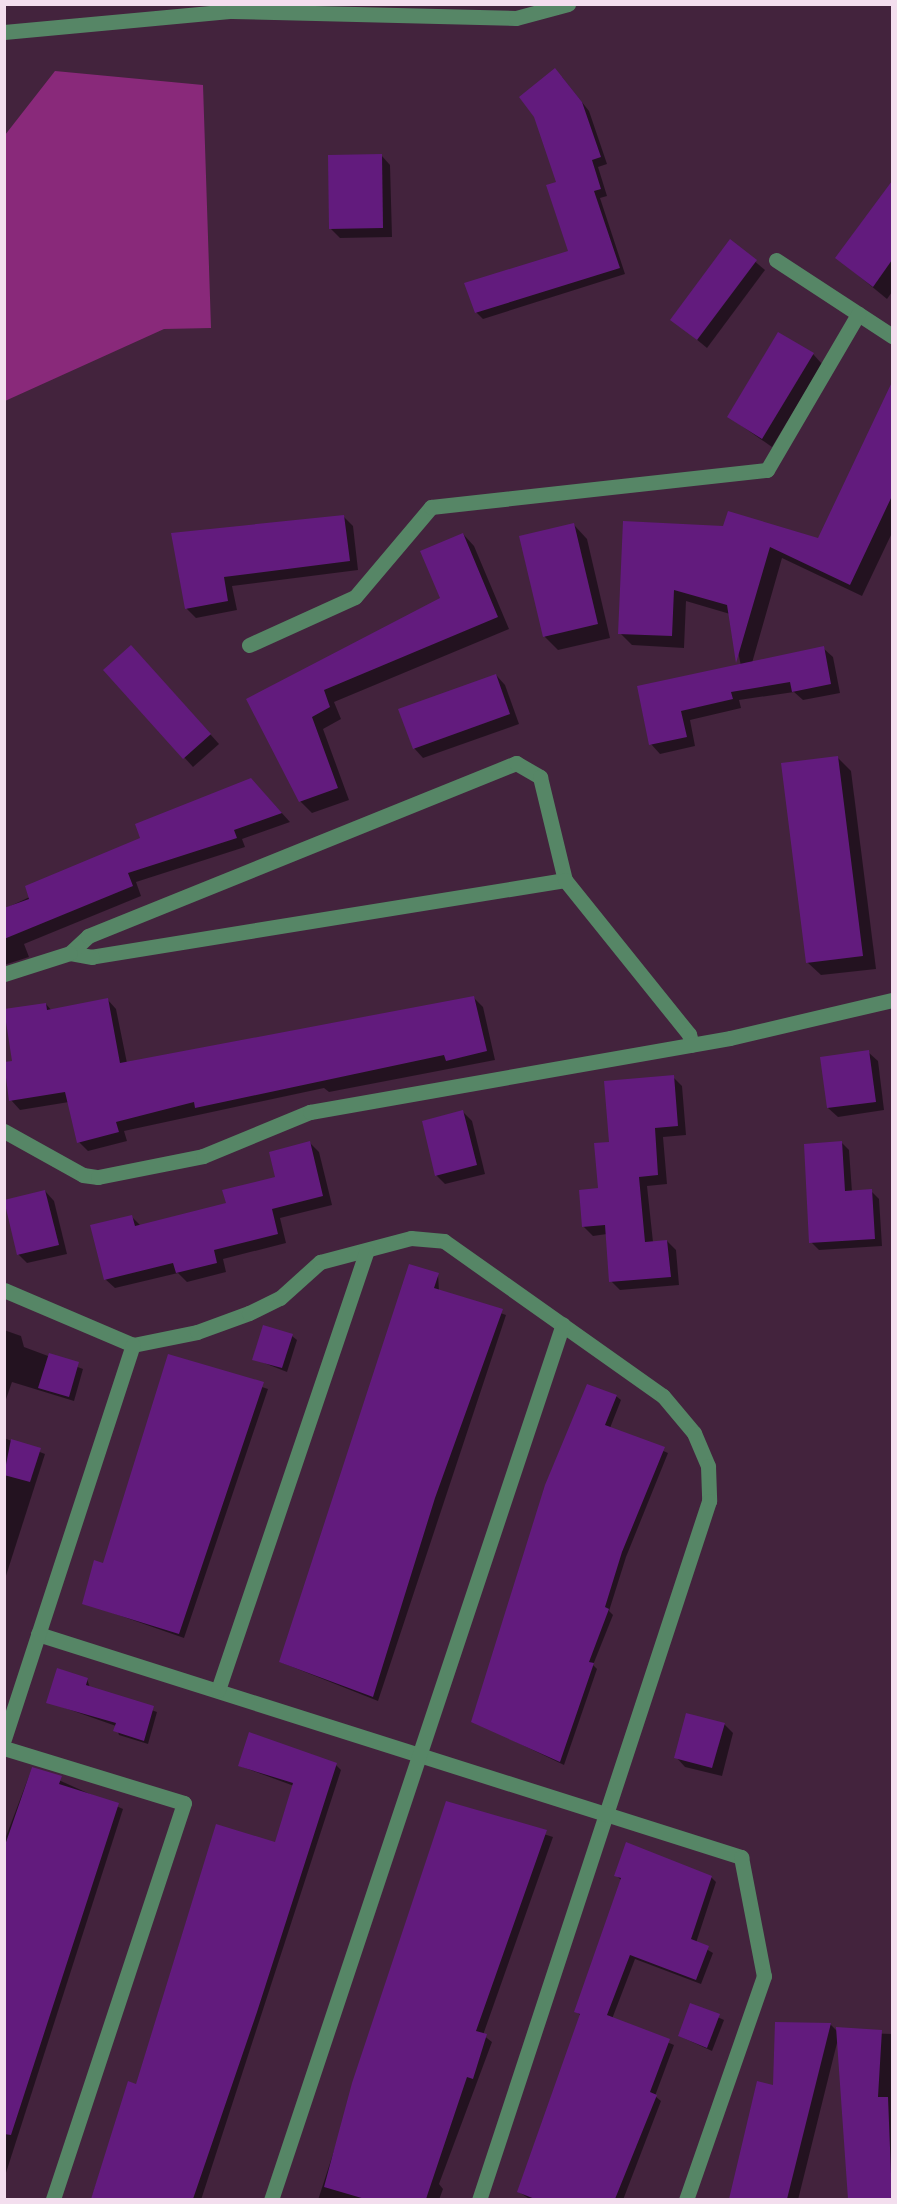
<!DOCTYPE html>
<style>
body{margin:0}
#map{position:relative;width:897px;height:2204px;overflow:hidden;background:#43233d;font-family:"Zilla Slab",serif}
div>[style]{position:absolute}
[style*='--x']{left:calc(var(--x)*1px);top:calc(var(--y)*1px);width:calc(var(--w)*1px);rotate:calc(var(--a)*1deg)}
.forest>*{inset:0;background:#89297a}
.shadow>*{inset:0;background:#0007}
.building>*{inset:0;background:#621b7d}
.minor>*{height:15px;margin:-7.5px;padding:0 7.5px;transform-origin:7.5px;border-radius:7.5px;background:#568666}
span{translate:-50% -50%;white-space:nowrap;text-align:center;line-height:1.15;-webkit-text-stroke:6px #21131e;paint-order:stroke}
.frame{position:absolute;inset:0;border:6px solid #f3deee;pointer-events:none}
</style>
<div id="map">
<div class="forest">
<i style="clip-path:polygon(55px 71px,203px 85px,211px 328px,164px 329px,5px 401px,5px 135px)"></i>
</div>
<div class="shadow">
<i style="clip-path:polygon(562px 77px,589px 111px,607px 164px,598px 167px,607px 196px,600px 198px,625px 274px,483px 319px,476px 312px,570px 252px,557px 183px)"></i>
<i style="clip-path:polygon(381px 155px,390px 165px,392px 237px,340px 238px,331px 229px)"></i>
<i style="clip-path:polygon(892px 183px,892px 292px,887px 299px,837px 258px)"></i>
<i style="clip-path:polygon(731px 241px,765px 270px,707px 348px,672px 319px)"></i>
<i style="clip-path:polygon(813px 354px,822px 364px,772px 447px,729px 417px)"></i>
<i style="clip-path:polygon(892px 386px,892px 533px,862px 596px,782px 558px,752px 663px,823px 648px,833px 657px,840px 693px,803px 700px,794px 692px,739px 700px,741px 708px,690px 720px,695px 746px,660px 754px,651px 744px,639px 687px,741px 666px,730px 614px,686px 601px,684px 648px,632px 645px,620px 633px,625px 523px,819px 540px)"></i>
<i style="clip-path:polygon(344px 517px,353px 526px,358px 570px,232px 586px,237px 610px,196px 618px,187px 609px,172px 534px)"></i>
<i style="clip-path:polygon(574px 525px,587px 539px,610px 638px,558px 650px,545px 637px,521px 537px)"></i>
<i style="clip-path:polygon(463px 534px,474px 546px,509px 629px,334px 702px,341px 719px,323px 729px,349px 800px,312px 813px,300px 801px,248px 700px,442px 599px)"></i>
<i style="clip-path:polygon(140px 656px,219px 744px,193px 767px,105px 670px)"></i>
<i style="clip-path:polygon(496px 675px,505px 685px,519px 724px,423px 758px,414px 748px)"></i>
<i style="clip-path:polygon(837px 757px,851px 771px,876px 969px,821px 975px,807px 962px)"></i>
<i style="clip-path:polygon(260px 789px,290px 822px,242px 839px,245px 847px,136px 882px,141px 896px,24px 944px,29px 957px,4px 965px,4px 909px)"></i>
<i style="clip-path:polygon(474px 998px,483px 1007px,495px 1060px,329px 1092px,324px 1088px,124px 1131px,127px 1141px,88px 1151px,79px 1142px,69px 1102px,20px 1110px,11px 1100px,13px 1062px,46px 1004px,52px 1011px,107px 999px,116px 1009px,127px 1063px)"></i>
<i style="clip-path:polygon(868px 1052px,878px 1061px,884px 1110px,838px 1117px,828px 1108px)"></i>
<i style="clip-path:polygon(673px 1077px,682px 1086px,686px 1135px,663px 1137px,667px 1184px,647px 1186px,653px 1242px,667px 1241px,676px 1250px,679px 1285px,620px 1290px,611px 1281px,607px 1234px,593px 1236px,583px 1226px,600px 1190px)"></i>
<i style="clip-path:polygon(463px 1112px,472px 1121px,485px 1174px,445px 1184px,436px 1175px)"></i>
<i style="clip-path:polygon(841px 1142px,849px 1150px,852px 1192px,871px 1191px,879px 1199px,882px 1246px,819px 1250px,811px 1242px)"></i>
<i style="clip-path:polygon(310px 1143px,319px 1152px,332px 1205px,280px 1218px,286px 1243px,223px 1259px,226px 1272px,187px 1282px,178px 1273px,115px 1288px,105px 1279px,132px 1217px,141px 1226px,227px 1204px,277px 1178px)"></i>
<i style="clip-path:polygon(45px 1191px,54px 1201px,67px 1254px,27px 1263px,18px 1254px)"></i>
<i style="clip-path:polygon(438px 1274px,439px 1291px,506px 1315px,378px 1701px,280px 1662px)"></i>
<i style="clip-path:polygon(4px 1330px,21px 1336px,24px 1347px,83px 1369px,74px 1401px,12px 1382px,4px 1405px)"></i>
<i style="clip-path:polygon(292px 1336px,297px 1340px,287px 1372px,254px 1359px)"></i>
<i style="clip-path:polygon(169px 1356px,268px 1389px,184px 1638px,84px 1603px,104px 1565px)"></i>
<i style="clip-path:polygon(616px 1396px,621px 1400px,610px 1428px,668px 1453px,626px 1557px,609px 1611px,613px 1615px,593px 1665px,597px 1669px,564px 1765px,473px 1721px)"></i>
<i style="clip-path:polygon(4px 1438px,45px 1454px,4px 1582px)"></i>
<i style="clip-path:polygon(87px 1679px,90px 1688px,157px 1712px,148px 1744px,119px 1735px,116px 1726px,48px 1702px)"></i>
<i style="clip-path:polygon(724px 1724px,733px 1733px,722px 1776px,685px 1767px,676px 1757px)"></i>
<i style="clip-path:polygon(336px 1765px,341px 1770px,201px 2200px,91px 2200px,129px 2083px,137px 2086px,276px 1844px,294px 1786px,240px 1766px)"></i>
<i style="clip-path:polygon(32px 1768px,123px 1809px,4px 2179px,4px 1842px)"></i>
<i style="clip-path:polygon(447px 1803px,553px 1837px,483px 2035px,492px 2042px,439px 2184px,443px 2189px,439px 2200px,318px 2200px)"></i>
<i style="clip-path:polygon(616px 1875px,711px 1877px,716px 1882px,696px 1943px,713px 1953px,701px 1984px,635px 1959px,612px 2019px,674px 2045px,655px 2096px,661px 2101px,623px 2200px,531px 2200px,519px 2192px,581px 2016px,576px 2011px,621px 1880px)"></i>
<i style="clip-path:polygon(691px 2005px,724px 2020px,712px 2051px,679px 2036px)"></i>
<i style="clip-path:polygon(830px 2024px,838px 2032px,892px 2034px,892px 2200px,850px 2200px,838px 2039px,798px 2200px,735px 2200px,731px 2196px,774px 2087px)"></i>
</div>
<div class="building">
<i style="clip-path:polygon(555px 68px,582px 102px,601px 157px,592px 160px,601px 189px,594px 191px,620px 268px,475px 313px,464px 283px,568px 251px,546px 185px,556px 182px,534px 117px,519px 97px)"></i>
<i style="clip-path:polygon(382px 154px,383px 228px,329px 229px,328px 155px)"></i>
<i style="clip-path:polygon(892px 181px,892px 260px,873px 287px,835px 258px)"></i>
<i style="clip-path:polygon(730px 239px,757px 260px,697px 340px,670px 320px)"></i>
<i style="clip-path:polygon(778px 332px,814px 353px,762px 439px,727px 417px)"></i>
<i style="clip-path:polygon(892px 382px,892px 496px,850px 585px,770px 547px,736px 663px,727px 605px,674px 590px,672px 636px,618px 634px,623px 521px,723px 526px,728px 511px,818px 538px)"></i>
<i style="clip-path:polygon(344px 515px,350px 561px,224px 577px,228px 601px,185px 609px,171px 533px)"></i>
<i style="clip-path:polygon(574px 523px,598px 624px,543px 637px,519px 536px)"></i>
<i style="clip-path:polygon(463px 533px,498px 617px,324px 690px,330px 707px,312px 717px,338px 788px,299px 802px,246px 699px,440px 598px,420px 551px)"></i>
<i style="clip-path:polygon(131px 645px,211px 734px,183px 759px,103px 670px)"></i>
<i style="clip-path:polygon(824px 646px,831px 684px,792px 692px,790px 682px,731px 692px,733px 699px,681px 711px,687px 737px,649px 745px,637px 686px)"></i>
<i style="clip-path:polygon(496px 674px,510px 714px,413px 749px,398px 709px)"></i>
<i style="clip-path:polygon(838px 756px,863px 956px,806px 963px,781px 763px)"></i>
<i style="clip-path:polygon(251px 778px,282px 813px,234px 830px,237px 838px,128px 873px,133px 886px,4px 939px,4px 908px,29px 899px,25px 886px,140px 838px,135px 824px)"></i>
<i style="clip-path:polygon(474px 996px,487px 1051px,446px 1061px,444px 1055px,195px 1108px,194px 1102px,116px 1122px,119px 1132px,77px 1143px,65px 1092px,9px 1101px,4px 1062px,12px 1061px,4px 1009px,46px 1003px,47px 1010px,108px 998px,120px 1063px)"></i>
<i style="clip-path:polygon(869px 1050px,876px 1102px,827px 1108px,820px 1057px)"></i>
<i style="clip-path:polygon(674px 1075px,678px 1126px,655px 1128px,658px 1175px,639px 1177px,645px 1242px,667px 1240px,671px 1277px,609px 1282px,605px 1225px,582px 1227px,579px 1190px,598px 1188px,594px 1143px,609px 1142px,604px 1081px)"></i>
<i style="clip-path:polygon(463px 1110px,477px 1165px,435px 1176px,422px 1121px)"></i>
<i style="clip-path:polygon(310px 1141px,323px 1196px,272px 1209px,278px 1234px,214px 1250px,217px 1263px,176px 1273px,173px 1263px,104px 1280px,90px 1225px,132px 1215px,135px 1226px,226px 1203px,222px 1190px,275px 1177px,269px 1152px)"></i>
<i style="clip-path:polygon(842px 1141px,845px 1191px,872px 1189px,875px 1239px,809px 1243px,804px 1144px)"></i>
<i style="clip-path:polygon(45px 1190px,59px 1245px,17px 1255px,4px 1200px)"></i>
<i style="clip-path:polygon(409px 1264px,439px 1273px,434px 1288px,503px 1309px,435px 1498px,373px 1697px,279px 1662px)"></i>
<i style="clip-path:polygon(263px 1325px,293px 1334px,282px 1368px,252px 1360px)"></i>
<i style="clip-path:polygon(49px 1353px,79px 1362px,69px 1397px,38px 1388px)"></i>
<i style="clip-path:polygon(168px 1354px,264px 1382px,179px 1634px,82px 1604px,94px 1560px,103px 1563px)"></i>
<i style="clip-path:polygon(587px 1384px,617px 1395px,605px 1425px,665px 1447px,622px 1552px,605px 1607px,609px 1609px,589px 1662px,594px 1663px,560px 1762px,471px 1722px,545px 1485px)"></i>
<i style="clip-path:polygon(11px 1439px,41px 1448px,30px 1482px,4px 1475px)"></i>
<i style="clip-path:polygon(57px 1668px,88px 1678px,86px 1685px,154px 1706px,144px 1741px,113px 1731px,116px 1723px,46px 1703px)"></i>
<i style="clip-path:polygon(686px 1713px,725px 1723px,712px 1768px,674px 1758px)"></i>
<i style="clip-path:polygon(249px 1732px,337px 1763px,257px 2012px,193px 2199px,91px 2199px,128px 2081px,136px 2084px,216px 1824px,275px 1842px,293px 1783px,238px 1766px)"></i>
<i style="clip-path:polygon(32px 1767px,62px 1776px,59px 1784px,119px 1803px,11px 2135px,4px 2134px,4px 1848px)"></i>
<i style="clip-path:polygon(446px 1801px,547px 1830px,476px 2031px,487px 2034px,473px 2079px,467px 2077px,426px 2199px,365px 2199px,324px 2187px,352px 2083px)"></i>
<i style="clip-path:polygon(626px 1842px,712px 1876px,691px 1939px,709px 1946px,696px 1980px,630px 1955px,607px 2015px,670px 2039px,650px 2092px,657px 2095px,615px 2199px,535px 2199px,517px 2192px,580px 2014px,574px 2012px,621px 1878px,614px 1876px)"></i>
<i style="clip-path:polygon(690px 2003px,720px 2014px,707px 2048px,678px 2036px)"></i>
<i style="clip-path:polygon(775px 2022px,831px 2023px,787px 2199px,729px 2199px,757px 2081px,773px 2085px)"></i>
<i style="clip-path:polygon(836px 2027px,882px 2030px,878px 2097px,888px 2097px,892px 2199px,848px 2199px)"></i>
</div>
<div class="minor">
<i style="--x:4;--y:32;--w:229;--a:-5.3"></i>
<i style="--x:232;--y:11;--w:284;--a:1.4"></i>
<i style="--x:516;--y:18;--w:54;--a:-15.1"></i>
<i style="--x:776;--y:260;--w:139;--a:33.2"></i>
<i style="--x:249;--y:645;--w:116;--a:-24.4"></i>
<i style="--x:355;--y:597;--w:118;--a:-49.8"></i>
<i style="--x:431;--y:507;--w:338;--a:-6.3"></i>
<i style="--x:767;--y:470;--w:181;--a:-59.7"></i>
<i style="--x:565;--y:880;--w:479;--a:170.8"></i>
<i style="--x:92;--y:957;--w:22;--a:-170"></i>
<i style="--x:70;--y:953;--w:25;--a:-43"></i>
<i style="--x:88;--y:936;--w:462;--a:-22"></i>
<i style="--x:516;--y:763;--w:28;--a:30"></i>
<i style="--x:540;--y:777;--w:106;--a:76.4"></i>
<i style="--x:565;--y:880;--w:198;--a:51.2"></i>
<i style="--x:689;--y:1034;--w:11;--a:75"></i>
<i style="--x:4;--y:974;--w:69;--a:-17.7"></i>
<i style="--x:4;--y:1131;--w:90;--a:29.1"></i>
<i style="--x:83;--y:1175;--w:15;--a:8"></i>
<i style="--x:98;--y:1177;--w:107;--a:-11.3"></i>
<i style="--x:203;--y:1156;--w:116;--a:-22.4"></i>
<i style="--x:310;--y:1112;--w:426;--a:-10"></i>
<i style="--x:730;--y:1038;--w:166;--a:-13.2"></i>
<i style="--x:4;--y:1290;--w:140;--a:23.1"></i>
<i style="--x:133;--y:1345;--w:65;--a:-11.5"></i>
<i style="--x:197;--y:1332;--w:55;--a:-20.1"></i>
<i style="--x:249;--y:1313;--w:34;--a:-26"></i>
<i style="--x:280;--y:1298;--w:54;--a:-42"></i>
<i style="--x:320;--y:1262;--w:94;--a:-14.8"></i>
<i style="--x:411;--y:1238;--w:33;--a:5"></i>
<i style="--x:444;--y:1241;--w:268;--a:35.3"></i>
<i style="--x:663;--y:1396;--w:48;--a:50"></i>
<i style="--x:694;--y:1433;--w:36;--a:67"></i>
<i style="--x:708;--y:1466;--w:35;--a:88"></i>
<i style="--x:709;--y:1501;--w:736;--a:108.21"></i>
<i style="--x:38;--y:1634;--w:738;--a:17.6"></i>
<i style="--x:741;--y:1857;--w:121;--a:79.1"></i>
<i style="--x:764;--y:1976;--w:237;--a:109.2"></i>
<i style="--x:218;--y:1690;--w:464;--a:-71.3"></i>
<i style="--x:4;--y:1739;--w:415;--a:-71.9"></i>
<i style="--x:4;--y:1748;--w:188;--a:17"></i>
<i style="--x:184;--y:1803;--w:418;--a:108.3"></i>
<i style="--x:271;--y:2200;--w:923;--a:-71.57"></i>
</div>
<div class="frame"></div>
</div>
